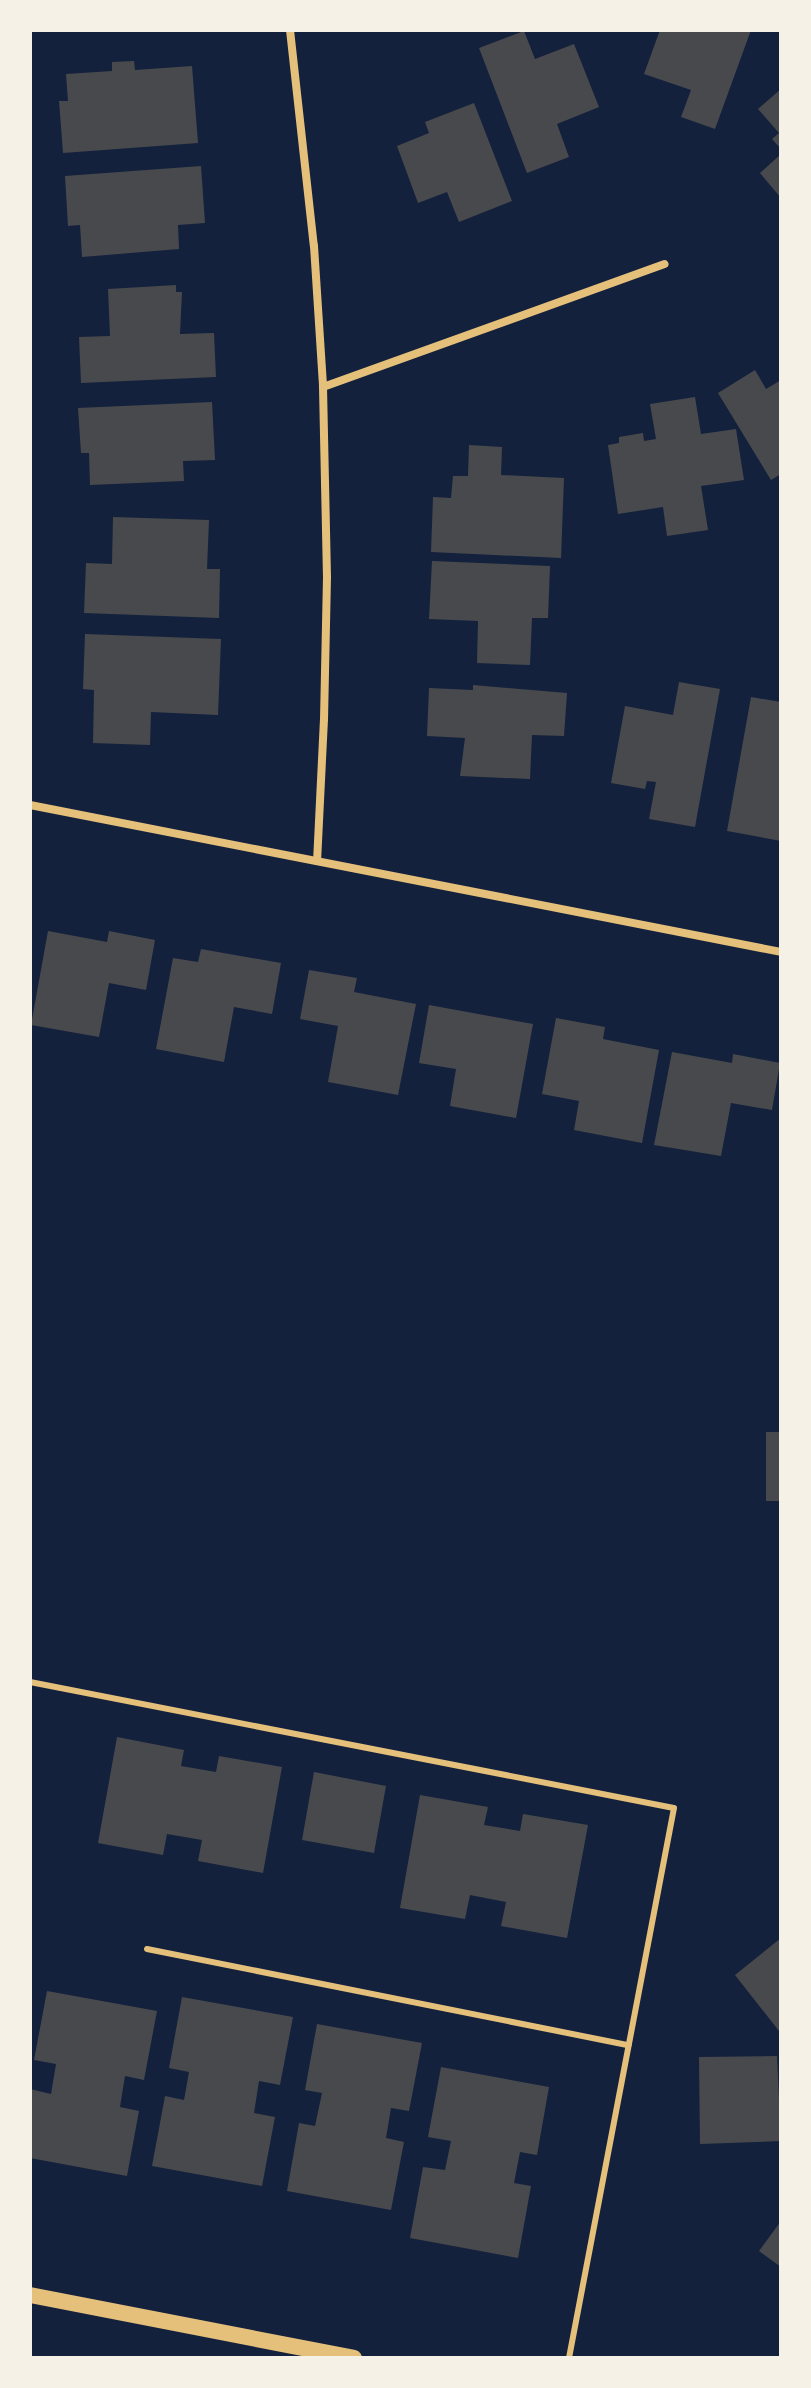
<!DOCTYPE html>
<style>
body{margin:0}
#map{position:relative;width:811px;height:2388px;overflow:hidden;background:#14213d;font-family:"Space Grotesk",sans-serif}
div>[style]{position:absolute}
[style*='--x']{left:calc(var(--x)*1px);top:calc(var(--y)*1px);width:calc(var(--w)*1px);rotate:calc(var(--a)*1deg)}
.building>*{inset:0;background:#48494c}
.service>*{height:6px;margin:-3px;padding:0 3px;transform-origin:3px;border-radius:3px;background:#e5c07b}
.minor>*{height:8px;margin:-4px;padding:0 4px;transform-origin:4px;border-radius:4px;background:#e5c07b}
.secondary>*{height:16px;margin:-8px;padding:0 8px;transform-origin:8px;border-radius:8px;background:#e5c07b}
span{translate:-50% -50%;white-space:nowrap;text-align:center;line-height:1.15;-webkit-text-stroke:7px #f6f1e7;paint-order:stroke}
.frame{position:absolute;inset:0;border:32px solid #f6f1e7;pointer-events:none}
</style>
<div id="map">
<div class="building">
<i style="clip-path:polygon(660px 30px,751px 30px,715px 129px,681px 117px,691px 90px,644px 74px)"></i>
<i style="clip-path:polygon(524px 31px,535px 59px,574px 44px,599px 107px,557px 124px,569px 157px,527px 173px,479px 48px)"></i>
<i style="clip-path:polygon(134px 61px,135px 70px,192px 66px,198px 143px,63px 153px,59px 101px,68px 101px,66px 74px,112px 71px,112px 62px)"></i>
<i style="clip-path:polygon(781px 89px,781px 149px,772px 139px,779px 133px,758px 109px)"></i>
<i style="clip-path:polygon(474px 103px,512px 201px,459px 222px,447px 192px,418px 203px,397px 146px,429px 133px,425px 122px)"></i>
<i style="clip-path:polygon(781px 154px,781px 198px,760px 173px)"></i>
<i style="clip-path:polygon(201px 166px,205px 223px,178px 225px,179px 249px,82px 257px,80px 225px,68px 226px,65px 176px)"></i>
<i style="clip-path:polygon(176px 285px,176px 292px,182px 292px,180px 334px,214px 333px,216px 377px,81px 383px,79px 337px,110px 336px,108px 289px)"></i>
<i style="clip-path:polygon(755px 370px,766px 389px,781px 380px,781px 474px,771px 480px,718px 393px)"></i>
<i style="clip-path:polygon(695px 397px,701px 434px,736px 429px,744px 480px,701px 486px,708px 530px,667px 536px,663px 507px,618px 514px,608px 445px,619px 443px,619px 437px,643px 433px,644px 441px,656px 439px,650px 404px)"></i>
<i style="clip-path:polygon(212px 402px,215px 460px,183px 461px,184px 481px,90px 485px,89px 453px,81px 453px,78px 408px)"></i>
<i style="clip-path:polygon(469px 445px,502px 447px,501px 475px,564px 478px,561px 558px,431px 552px,433px 497px,451px 498px,453px 476px,468px 476px)"></i>
<i style="clip-path:polygon(113px 517px,209px 520px,207px 569px,220px 569px,219px 618px,84px 613px,86px 563px,112px 564px)"></i>
<i style="clip-path:polygon(432px 561px,550px 566px,548px 618px,532px 618px,530px 665px,477px 663px,478px 621px,429px 619px)"></i>
<i style="clip-path:polygon(85px 634px,221px 639px,218px 715px,151px 712px,150px 745px,93px 743px,94px 690px,83px 689px)"></i>
<i style="clip-path:polygon(679px 682px,720px 689px,695px 827px,649px 819px,656px 782px,647px 781px,645px 789px,611px 783px,625px 706px,673px 715px)"></i>
<i style="clip-path:polygon(473px 685px,567px 693px,564px 736px,532px 735px,530px 779px,460px 776px,465px 738px,427px 736px,429px 688px,473px 690px)"></i>
<i style="clip-path:polygon(751px 697px,781px 702px,781px 841px,727px 831px)"></i>
<i style="clip-path:polygon(48px 931px,107px 942px,109px 931px,155px 940px,146px 990px,109px 983px,99px 1037px,31px 1025px)"></i>
<i style="clip-path:polygon(201px 949px,281px 963px,272px 1014px,234px 1007px,224px 1062px,156px 1049px,173px 958px,198px 962px)"></i>
<i style="clip-path:polygon(309px 970px,357px 978px,354px 992px,416px 1004px,398px 1095px,328px 1082px,338px 1026px,300px 1019px)"></i>
<i style="clip-path:polygon(429px 1005px,533px 1024px,516px 1118px,450px 1106px,456px 1069px,419px 1063px)"></i>
<i style="clip-path:polygon(556px 1018px,605px 1027px,603px 1039px,659px 1050px,642px 1143px,574px 1130px,579px 1101px,542px 1094px)"></i>
<i style="clip-path:polygon(672px 1052px,732px 1063px,733px 1054px,780px 1063px,772px 1110px,731px 1103px,721px 1156px,654px 1145px)"></i>
<i style="clip-path:polygon(766px 1432px,781px 1432px,781px 1501px,766px 1501px)"></i>
<i style="clip-path:polygon(117px 1737px,184px 1750px,181px 1766px,216px 1772px,219px 1756px,282px 1767px,263px 1873px,198px 1861px,202px 1840px,167px 1834px,163px 1855px,98px 1843px)"></i>
<i style="clip-path:polygon(314px 1772px,386px 1786px,374px 1853px,302px 1840px)"></i>
<i style="clip-path:polygon(420px 1795px,488px 1807px,484px 1825px,520px 1831px,523px 1814px,588px 1825px,567px 1938px,501px 1926px,506px 1902px,470px 1895px,465px 1919px,400px 1908px)"></i>
<i style="clip-path:polygon(781px 1938px,781px 2029px,779px 2031px,735px 1975px)"></i>
<i style="clip-path:polygon(47px 1991px,157px 2011px,144px 2080px,125px 2076px,120px 2107px,139px 2111px,127px 2176px,30px 2158px,30px 2089px,51px 2094px,56px 2064px,34px 2060px)"></i>
<i style="clip-path:polygon(182px 1997px,293px 2017px,280px 2085px,259px 2081px,254px 2113px,275px 2117px,262px 2186px,152px 2166px,165px 2096px,184px 2100px,189px 2072px,169px 2068px)"></i>
<i style="clip-path:polygon(317px 2024px,422px 2043px,409px 2111px,391px 2108px,386px 2138px,404px 2142px,391px 2210px,287px 2191px,299px 2123px,315px 2126px,322px 2093px,305px 2090px)"></i>
<i style="clip-path:polygon(777px 2056px,781px 2141px,700px 2144px,699px 2057px)"></i>
<i style="clip-path:polygon(441px 2067px,549px 2087px,537px 2155px,520px 2152px,514px 2183px,531px 2186px,518px 2258px,410px 2238px,423px 2167px,445px 2170px,451px 2141px,428px 2137px)"></i>
<i style="clip-path:polygon(781px 2221px,781px 2267px,759px 2251px)"></i>
</div>
<div class="service">
<i style="--x:30;--y:1682;--w:656;--a:11.07"></i>
<i style="--x:674;--y:1808;--w:560;--a:100.81"></i>
<i style="--x:147;--y:1949;--w:491;--a:11.3"></i>
</div>
<div class="minor">
<i style="--x:290;--y:30;--w:217;--a:83.7"></i>
<i style="--x:314;--y:246;--w:141;--a:86.3"></i>
<i style="--x:323;--y:387;--w:190;--a:88.8"></i>
<i style="--x:327;--y:577;--w:142;--a:91.2"></i>
<i style="--x:324;--y:719;--w:142;--a:92.8"></i>
<i style="--x:323;--y:387;--w:363;--a:-19.8"></i>
<i style="--x:30;--y:805;--w:765;--a:11.07"></i>
</div>
<div class="secondary">
<i style="--x:30;--y:2295;--w:330;--a:11"></i>
</div>
<div class="frame"></div>
</div>
